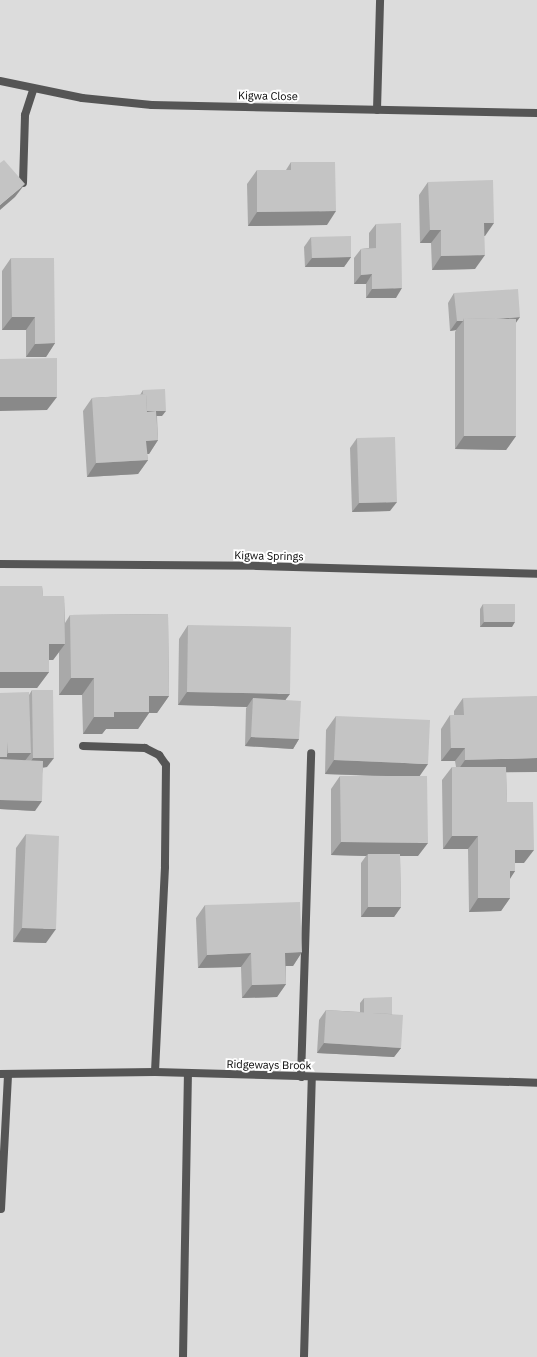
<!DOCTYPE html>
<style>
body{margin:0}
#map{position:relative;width:537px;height:1357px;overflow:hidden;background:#fff;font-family:"IBM Plex Sans",sans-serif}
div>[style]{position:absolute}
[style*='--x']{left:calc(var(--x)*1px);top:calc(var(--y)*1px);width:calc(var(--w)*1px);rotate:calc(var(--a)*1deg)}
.green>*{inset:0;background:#dcdcdc}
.service>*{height:8px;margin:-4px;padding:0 4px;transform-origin:4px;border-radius:4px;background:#555}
.minor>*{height:8px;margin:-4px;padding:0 4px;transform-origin:4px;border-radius:4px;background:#555}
.wall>*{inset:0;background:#a9a9a9}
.shaded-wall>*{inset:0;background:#898989}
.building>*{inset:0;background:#c4c4c4}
span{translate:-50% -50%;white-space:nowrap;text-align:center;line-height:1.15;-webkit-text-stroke:4px #fff;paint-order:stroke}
.street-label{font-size:11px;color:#000}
</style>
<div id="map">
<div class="green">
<i style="clip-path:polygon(0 0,537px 0,537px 1357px,0 1357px)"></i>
</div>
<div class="service">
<i style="--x:377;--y:110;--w:110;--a:-88.4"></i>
<i style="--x:23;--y:183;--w:68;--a:-88.3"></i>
<i style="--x:25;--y:115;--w:26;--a:-72"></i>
<i style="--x:83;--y:746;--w:62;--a:1.8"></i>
<i style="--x:145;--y:748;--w:16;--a:27"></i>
<i style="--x:159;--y:755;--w:12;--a:55"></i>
<i style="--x:166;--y:765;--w:102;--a:90.6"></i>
<i style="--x:165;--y:867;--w:205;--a:92.8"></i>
<i style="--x:301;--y:1077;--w:324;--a:-88.2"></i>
<i style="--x:1;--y:1209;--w:134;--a:-87"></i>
<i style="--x:183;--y:1357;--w:283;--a:-89"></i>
<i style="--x:304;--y:1357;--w:280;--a:-88.4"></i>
</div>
<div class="minor">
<i style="--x:0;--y:81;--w:84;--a:11.7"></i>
<i style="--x:82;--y:98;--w:70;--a:5.7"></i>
<i style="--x:152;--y:105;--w:385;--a:1.2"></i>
<i style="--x:0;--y:564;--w:257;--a:0.4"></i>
<i style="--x:257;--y:566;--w:280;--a:1.6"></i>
<i style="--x:0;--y:1074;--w:155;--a:-0.7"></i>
<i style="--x:155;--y:1072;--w:382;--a:1.6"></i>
</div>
<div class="wall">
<i style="clip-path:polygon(291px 162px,327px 225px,248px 226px,247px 184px,257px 170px,286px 170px)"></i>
<i style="clip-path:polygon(428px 182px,485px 236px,484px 236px,475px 269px,432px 270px,431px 243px,420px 243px,419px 195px)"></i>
<i style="clip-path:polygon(376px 224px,396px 298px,366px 298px,366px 284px,354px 284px,354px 258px,361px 249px,369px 248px,369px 233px)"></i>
<i style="clip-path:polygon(311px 237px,351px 257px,344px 267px,305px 267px,304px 247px)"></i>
<i style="clip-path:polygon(11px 258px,55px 343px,46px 357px,26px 357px,26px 330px,2px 330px,2px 271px)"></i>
<i style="clip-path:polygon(454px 293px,516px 323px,516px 436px,506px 450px,455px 449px,455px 332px,456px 330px,450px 331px,448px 303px)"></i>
<i style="clip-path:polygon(143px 390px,162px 416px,157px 416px,158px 440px,149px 454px,147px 454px,148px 460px,138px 474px,87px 477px,83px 411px,92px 398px,140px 395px)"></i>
<i style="clip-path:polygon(357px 438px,390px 511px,352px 512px,350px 448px)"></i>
<i style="clip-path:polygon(0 586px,42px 586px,43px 596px,64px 596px,65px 623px,70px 615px,168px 614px,169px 696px,157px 713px,149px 713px,138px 729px,106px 729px,102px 734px,83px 734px,82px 695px,59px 695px,59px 652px,53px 660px,49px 660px,49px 672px,37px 688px,0 688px)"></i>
<i style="clip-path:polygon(483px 604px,512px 627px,480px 627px,480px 609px)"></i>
<i style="clip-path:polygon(188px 625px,286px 700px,299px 739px,293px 749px,245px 746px,246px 708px,247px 707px,178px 705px,179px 639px)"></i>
<i style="clip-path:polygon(32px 690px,47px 767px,43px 768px,35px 811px,0 809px,0 693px,29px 695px)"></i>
<i style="clip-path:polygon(463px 698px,506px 772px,507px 802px,524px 863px,515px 863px,515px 871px,510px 878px,510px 898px,501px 911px,469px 912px,468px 849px,443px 849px,442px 780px,452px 767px,456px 767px,455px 761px,441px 761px,441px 729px,450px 715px,454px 715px,454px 711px)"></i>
<i style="clip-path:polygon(336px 716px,420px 776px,418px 856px,400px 856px,401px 907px,394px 917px,361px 917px,361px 863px,366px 856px,331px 855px,331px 789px,340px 776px,375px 776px,325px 774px,326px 730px)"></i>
<i style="clip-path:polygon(26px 834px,46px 943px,13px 942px,16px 848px)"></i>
<i style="clip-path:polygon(205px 905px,302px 952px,293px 966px,286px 966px,286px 984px,277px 997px,242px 998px,241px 967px,198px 968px,196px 918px)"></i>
<i style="clip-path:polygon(364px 998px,392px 1014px,401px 1048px,394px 1057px,317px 1053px,319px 1020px,326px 1010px,360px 1012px,360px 1003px)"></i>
</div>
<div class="shaded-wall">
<i style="clip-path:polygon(25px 184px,15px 197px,0 210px,0 205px)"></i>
<i style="clip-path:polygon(336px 211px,327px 225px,248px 226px,257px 212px)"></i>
<i style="clip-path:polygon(484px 223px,494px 223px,485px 236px,474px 236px)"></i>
<i style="clip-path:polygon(430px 230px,441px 230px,431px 243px,420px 243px)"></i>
<i style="clip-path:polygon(485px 255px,475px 269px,432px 270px,441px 256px)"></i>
<i style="clip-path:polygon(351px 257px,344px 267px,305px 267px,312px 258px)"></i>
<i style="clip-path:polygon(372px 274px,366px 284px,354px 284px,361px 275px)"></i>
<i style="clip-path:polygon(402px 288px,396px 298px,366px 298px,372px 289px)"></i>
<i style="clip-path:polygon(12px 317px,35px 317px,26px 330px,2px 330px)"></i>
<i style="clip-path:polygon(520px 317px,513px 327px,464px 321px)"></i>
<i style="clip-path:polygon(457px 321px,463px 321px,456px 330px,450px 331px)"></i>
<i style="clip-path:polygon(55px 343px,46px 357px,26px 357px,35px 344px)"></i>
<i style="clip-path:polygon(0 397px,57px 397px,47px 410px,0 411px)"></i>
<i style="clip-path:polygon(143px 411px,166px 411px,162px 416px,140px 416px)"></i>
<i style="clip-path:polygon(464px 436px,516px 436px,506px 450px,455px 449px)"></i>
<i style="clip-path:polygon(158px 440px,149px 454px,137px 454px,146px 441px)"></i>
<i style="clip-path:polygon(148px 460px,138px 474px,87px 477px,96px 463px)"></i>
<i style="clip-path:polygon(397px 502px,390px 511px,352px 512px,359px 503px)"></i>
<i style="clip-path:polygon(484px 622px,515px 622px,512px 627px,480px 627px)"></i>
<i style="clip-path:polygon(49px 644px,65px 644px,53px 660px,37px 660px)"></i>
<i style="clip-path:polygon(0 672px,49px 672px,37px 688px,0 688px)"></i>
<i style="clip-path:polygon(71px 678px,94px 678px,82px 695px,59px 695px)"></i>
<i style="clip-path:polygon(187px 692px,290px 694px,280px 707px,253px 698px,247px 707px,178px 705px)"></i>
<i style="clip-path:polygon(149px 696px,169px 696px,157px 713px,149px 713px,138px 729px,106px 729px,102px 734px,83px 734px,94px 717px,114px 712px)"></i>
<i style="clip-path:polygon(251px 737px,299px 739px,293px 749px,245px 746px)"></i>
<i style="clip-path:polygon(451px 748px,465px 748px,455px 761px,441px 761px)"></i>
<i style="clip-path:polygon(8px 753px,31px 753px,24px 762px,0 767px,0 757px,5px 757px)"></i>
<i style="clip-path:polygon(33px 758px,54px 758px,47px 767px,27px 768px)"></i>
<i style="clip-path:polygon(537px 758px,537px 772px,456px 773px,465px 760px)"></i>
<i style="clip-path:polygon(334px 760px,428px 764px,419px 777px,325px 774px)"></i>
<i style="clip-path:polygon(0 800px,42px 801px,35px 811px,0 809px)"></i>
<i style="clip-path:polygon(452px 836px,478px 836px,468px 849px,443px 849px)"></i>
<i style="clip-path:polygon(341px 842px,428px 843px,418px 856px,368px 856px,368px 854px,366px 856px,331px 855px)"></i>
<i style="clip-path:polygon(515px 850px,534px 850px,524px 863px,505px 863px)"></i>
<i style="clip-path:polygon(510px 871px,515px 871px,506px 885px)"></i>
<i style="clip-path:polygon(478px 898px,510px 898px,501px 911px,469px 912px)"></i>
<i style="clip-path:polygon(368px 907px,401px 907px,394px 917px,361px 917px)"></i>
<i style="clip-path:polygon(22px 928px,56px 929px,46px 943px,13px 942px)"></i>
<i style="clip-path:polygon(302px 952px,293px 966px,276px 966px,285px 953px)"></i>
<i style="clip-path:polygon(251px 953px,241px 967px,198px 968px,207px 955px)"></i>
<i style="clip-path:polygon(286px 984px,277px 997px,242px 998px,252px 985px)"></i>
<i style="clip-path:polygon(324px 1043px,401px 1048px,394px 1057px,317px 1053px)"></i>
</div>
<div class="building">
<i style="clip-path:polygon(4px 160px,25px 184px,0 205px,0 163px)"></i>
<i style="clip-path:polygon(291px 162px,335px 162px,336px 211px,257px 212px,257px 170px,291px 170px)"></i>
<i style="clip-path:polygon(493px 180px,494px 223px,484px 223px,485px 255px,441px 256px,441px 230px,430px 230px,428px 182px)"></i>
<i style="clip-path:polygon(401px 223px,402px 288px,372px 289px,372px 274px,361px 275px,361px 249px,376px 248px,376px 224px)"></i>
<i style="clip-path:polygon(351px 236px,351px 257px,312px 258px,311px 237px)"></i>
<i style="clip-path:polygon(11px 258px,54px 258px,55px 343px,35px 344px,35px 317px,12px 317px)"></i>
<i style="clip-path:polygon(518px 289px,520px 317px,496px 319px,464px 318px,463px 321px,457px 321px,454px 293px)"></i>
<i style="clip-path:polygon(464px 318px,516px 319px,516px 436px,464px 436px)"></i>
<i style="clip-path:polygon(57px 358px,57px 397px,0 397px,0 359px)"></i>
<i style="clip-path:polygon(165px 389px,166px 411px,147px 411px,146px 394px,143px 394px,143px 390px)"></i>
<i style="clip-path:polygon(146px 394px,147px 412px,156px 411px,158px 440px,146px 441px,148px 460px,96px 463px,92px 398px)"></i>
<i style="clip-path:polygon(395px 437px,397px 502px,359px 503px,357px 438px)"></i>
<i style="clip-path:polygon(0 586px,42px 586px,43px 596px,64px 596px,65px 644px,49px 644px,49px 672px,0 672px)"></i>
<i style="clip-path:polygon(483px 604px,515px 604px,515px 622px,484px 622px)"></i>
<i style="clip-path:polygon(168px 614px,169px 696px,149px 696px,149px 712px,114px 712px,114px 717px,94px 717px,94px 678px,71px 678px,70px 615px)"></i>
<i style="clip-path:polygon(188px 625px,291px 627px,290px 694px,187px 692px)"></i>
<i style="clip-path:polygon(32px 690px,53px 690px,54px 758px,33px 758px)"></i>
<i style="clip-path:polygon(29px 692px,31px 753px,8px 753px,7px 742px,7px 757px,0 757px,0 693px)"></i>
<i style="clip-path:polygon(537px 696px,537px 758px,465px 760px,465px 748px,451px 748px,450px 715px,464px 715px,463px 698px)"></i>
<i style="clip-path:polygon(253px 698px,301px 701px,299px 739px,251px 737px)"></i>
<i style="clip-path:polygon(336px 716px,430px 720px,428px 764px,334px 760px)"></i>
<i style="clip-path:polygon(0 759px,43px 761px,42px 801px,0 800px)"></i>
<i style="clip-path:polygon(452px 767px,506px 767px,507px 802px,533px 802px,534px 850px,515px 850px,515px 871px,510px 871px,510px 898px,478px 898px,478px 836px,452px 836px)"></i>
<i style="clip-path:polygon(340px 776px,427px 776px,428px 843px,341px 842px)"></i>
<i style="clip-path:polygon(26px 834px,59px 836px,56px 929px,22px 928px)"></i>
<i style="clip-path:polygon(368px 854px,400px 854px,401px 907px,368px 907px)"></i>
<i style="clip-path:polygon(300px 902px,302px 952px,285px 953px,286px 984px,252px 985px,251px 953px,207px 955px,205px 905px)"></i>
<i style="clip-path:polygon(392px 997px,392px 1014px,364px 1013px,364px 998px)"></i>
<i style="clip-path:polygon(326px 1010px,403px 1015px,401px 1048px,324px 1043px)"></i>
</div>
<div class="street-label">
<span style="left:268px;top:96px;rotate:1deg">Kigwa Close</span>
<span style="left:269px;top:556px;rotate:1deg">Kigwa Springs</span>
<span style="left:269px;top:1065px;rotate:1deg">Ridgeways Brook</span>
</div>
</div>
